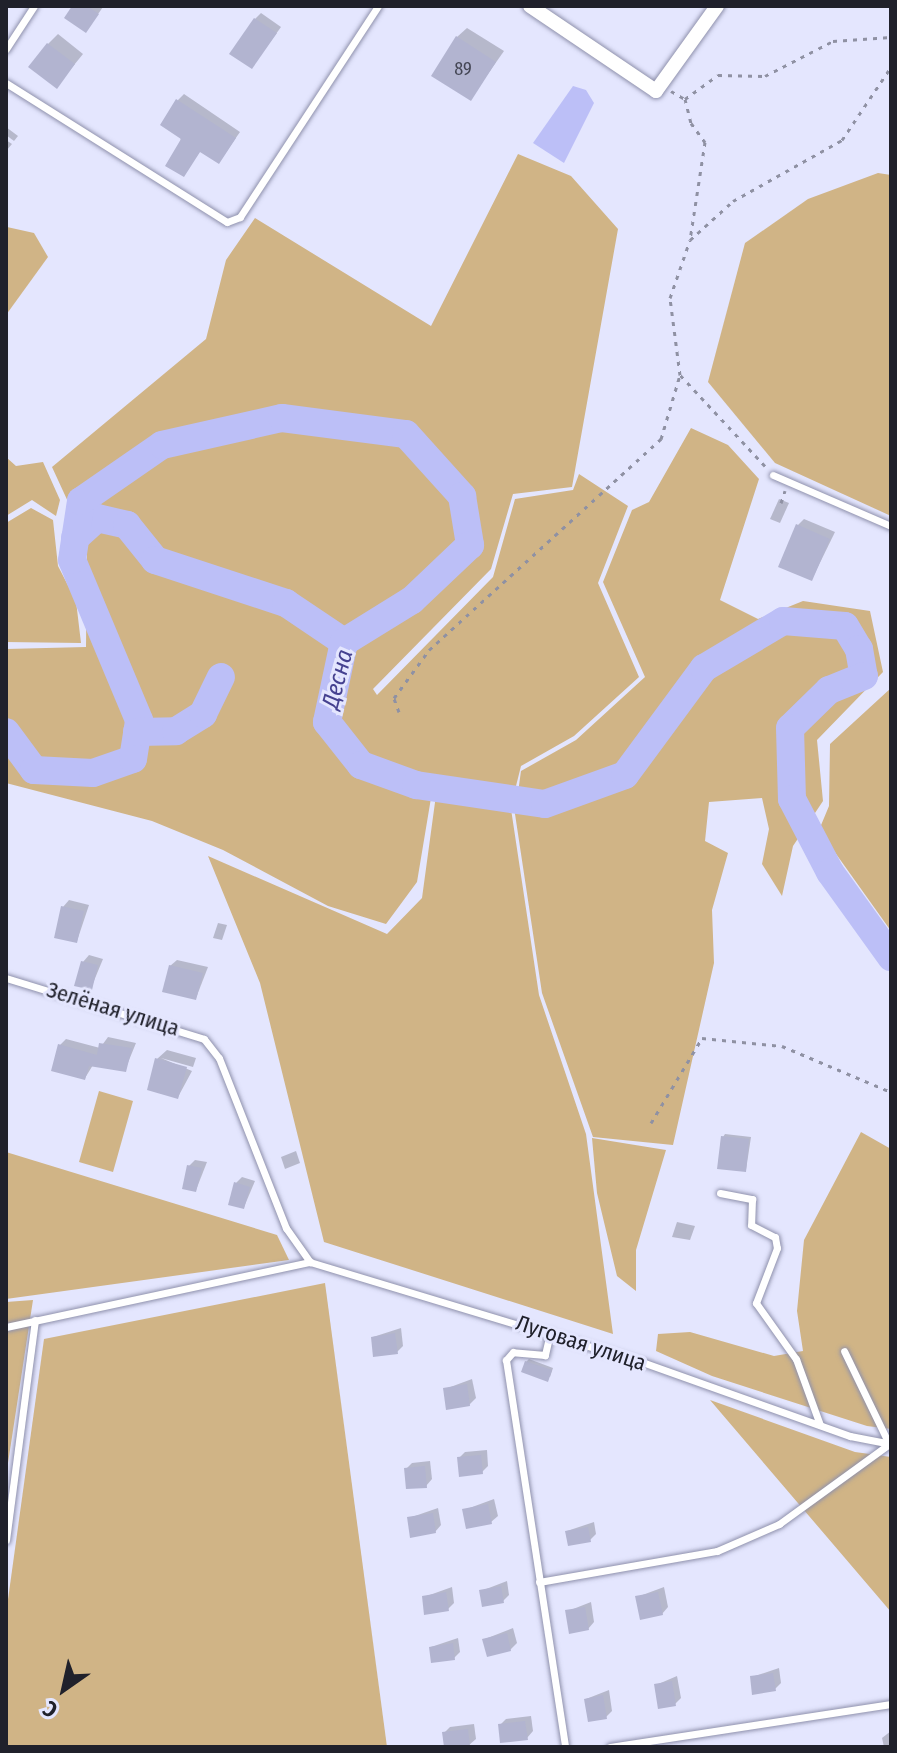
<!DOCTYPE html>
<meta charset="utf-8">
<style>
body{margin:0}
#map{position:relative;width:897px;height:1753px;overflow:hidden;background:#e4e6fe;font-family:"Fira Sans Condensed",sans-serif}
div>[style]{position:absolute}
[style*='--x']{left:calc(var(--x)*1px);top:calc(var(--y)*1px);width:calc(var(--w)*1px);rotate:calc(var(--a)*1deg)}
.green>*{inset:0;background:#d0b486}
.water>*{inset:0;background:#bcbff7}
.shadow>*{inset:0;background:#0003}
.river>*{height:28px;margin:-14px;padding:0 14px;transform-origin:14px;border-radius:14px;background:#bcbff7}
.building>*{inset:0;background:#b2b4d0}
.path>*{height:3px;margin-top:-1.5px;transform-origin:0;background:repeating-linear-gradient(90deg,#8f91a3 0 4px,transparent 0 10px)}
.roads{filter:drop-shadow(0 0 2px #8f91ac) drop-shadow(0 0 2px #8f91ac)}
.service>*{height:7px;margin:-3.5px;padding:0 3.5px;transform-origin:3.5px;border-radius:3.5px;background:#fff}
.minor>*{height:14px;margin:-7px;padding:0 7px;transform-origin:7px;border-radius:7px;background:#fff}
span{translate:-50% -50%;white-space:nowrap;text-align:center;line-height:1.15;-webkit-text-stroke:6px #e4e6fe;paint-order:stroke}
.number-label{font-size:18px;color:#444654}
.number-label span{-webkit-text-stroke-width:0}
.street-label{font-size:22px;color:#20212b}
.water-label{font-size:24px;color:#454190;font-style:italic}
.frame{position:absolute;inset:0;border:8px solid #20212b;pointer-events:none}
.north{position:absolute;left:24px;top:1649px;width:80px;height:80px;-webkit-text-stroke:6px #e4e6fe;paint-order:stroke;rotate:214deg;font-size:22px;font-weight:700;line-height:32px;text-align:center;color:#20212b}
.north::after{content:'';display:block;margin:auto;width:28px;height:36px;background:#20212b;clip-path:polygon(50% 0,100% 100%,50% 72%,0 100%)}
</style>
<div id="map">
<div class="green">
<i style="clip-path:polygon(518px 154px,571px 176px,618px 229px,572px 487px,513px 494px,491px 569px,373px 689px,377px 695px,493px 577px,515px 499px,573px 490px,579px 474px,628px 506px,598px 583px,639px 677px,574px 736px,521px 766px,515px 790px,434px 780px,417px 882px,386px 924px,328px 906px,223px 850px,152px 821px,6px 783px,6px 649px,86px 647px,87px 543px,52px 467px,206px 339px,226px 260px,255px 218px,431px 326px)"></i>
<i style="clip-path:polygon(878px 173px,891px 175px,891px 516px,775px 463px,708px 382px,745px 243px,808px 199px)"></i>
<i style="clip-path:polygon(7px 227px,34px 233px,48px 257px,6px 315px)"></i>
<i style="clip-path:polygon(691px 428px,728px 445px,759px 479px,720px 600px,758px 619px,803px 601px,870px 611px,883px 672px,817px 740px,823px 801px,793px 846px,782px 896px,762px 864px,769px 829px,762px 798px,709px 802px,705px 841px,728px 853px,712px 910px,714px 963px,673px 1145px,593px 1137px,542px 993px,515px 814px,521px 771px,576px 740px,645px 677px,603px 582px,632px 510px,649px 502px)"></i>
<i style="clip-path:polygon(6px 457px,16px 466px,43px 462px,60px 500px,56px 516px,32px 500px,6px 516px)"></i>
<i style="clip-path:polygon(31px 508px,53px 520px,58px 566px,76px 601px,81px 643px,6px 642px,6px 523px)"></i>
<i style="clip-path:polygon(891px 688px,891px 931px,819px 830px,829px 806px,830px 744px)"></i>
<i style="clip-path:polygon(436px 795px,511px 809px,539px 995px,586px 1134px,613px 1334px,324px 1242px,260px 983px,208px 856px,387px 934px,422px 898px)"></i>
<i style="clip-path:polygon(99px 1091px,133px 1101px,113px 1172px,79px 1162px)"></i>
<i style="clip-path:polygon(861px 1132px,891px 1149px,891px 1429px,867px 1426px,712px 1376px,656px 1351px,658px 1334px,690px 1332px,774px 1356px,803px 1351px,797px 1311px,804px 1240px)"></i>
<i style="clip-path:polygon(592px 1138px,666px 1150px,636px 1250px,636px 1291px,617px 1276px,597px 1193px)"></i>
<i style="clip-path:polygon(6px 1152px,277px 1235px,289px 1260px,6px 1299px)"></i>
<i style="clip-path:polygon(325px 1283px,387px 1747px,6px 1747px,6px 1614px,44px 1339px)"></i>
<i style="clip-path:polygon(33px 1300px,6px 1476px,6px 1302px)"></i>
<i style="clip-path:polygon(710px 1400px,855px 1452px,891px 1457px,891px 1612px)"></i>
</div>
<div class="water">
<i style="clip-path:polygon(573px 86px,586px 90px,594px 103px,564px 163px,533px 143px)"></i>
</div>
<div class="shadow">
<i style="clip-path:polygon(75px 6px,102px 6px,103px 7px,91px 24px)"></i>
<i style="clip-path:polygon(261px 13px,281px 27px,252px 67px,255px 19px)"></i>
<i style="clip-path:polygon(467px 28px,504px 51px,471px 98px,457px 37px)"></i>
<i style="clip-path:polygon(58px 34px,83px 54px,57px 86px,48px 44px)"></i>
<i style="clip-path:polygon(184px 94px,240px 132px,219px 162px,201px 150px,183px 175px,178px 100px)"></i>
<i style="clip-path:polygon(6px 127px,18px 136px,14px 141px,6px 135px)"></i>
<i style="clip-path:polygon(6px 140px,12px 144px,6px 151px)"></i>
<i style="clip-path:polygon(779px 499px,789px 503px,780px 523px,770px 519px)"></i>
<i style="clip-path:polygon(804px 519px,835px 532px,812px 579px,798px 525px)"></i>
<i style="clip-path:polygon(69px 900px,89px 905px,77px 941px,63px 907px)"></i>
<i style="clip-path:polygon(218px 923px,227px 925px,222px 940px,213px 938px)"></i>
<i style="clip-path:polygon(89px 955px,103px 959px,91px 988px,83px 962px)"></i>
<i style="clip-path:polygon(177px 960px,208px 967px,196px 998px,170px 966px)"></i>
<i style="clip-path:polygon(108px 1037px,136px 1043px,125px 1070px,93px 1065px,85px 1078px,60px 1045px,66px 1039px,100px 1048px)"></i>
<i style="clip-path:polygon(167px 1050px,196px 1058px,193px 1067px,161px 1058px,192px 1071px,178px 1097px,157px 1059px)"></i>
<i style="clip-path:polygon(725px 1134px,751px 1137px,746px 1170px,723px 1137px)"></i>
<i style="clip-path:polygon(296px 1151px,300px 1163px,285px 1169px,281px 1157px)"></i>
<i style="clip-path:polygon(195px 1160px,207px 1162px,196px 1190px,189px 1166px)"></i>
<i style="clip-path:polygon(242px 1177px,255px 1181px,244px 1207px,236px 1183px)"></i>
<i style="clip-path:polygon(677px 1222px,695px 1226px,690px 1240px,672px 1237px)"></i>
<i style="clip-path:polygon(401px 1328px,403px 1346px,397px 1352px,373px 1337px)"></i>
<i style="clip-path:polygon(529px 1359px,553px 1368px,550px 1377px,526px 1362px)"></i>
<i style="clip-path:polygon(472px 1379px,476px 1398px,469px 1405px,445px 1389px)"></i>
<i style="clip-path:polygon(487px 1450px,488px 1466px,482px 1472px,459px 1458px,465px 1452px)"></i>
<i style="clip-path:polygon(430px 1461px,432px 1479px,426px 1486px,406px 1469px,412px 1463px)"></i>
<i style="clip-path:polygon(494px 1499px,498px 1516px,491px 1522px,464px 1510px)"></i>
<i style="clip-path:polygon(438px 1508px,441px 1525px,435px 1532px,409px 1518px)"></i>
<i style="clip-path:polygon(594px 1522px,596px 1534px,590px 1540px,567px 1531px)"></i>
<i style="clip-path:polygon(507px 1581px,509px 1595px,503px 1601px,481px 1591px)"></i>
<i style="clip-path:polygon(452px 1587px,454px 1603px,448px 1609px,424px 1597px)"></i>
<i style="clip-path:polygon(664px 1587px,668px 1607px,662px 1614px,637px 1597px)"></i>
<i style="clip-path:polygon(591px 1602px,594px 1622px,588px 1629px,568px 1611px)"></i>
<i style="clip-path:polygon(513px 1628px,517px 1643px,510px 1650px,485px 1639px)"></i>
<i style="clip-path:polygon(458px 1638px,460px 1652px,454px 1658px,431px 1647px)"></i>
<i style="clip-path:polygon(779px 1668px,781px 1683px,775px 1689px,752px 1677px)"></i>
<i style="clip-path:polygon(677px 1676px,681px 1698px,675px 1704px,656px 1685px)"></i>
<i style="clip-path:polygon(609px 1690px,612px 1711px,606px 1717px,586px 1699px)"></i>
<i style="clip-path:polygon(531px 1716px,533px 1731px,527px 1738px,500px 1725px,506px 1719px)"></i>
<i style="clip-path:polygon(474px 1724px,476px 1739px,469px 1745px,446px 1747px,444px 1733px,450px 1727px)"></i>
<i style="clip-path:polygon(891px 1731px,891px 1747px,884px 1747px,882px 1738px)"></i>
</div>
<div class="river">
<i style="--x:75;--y:538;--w:30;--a:-42"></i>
<i style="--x:97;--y:518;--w:31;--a:13"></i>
<i style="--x:127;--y:525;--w:45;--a:51.3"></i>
<i style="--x:155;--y:560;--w:138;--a:18.2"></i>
<i style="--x:286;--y:603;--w:70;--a:33.9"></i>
<i style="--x:6;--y:732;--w:47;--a:53.6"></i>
<i style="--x:34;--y:770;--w:59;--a:2.9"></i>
<i style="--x:93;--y:773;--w:42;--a:-19.3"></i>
<i style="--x:133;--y:759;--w:39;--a:-81"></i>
<i style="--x:139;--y:720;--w:173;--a:-112.7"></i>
<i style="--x:72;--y:560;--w:60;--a:-81.3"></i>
<i style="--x:81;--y:501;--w:98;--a:-34.7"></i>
<i style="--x:162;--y:445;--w:123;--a:-12.7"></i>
<i style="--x:282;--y:418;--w:125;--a:7.4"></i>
<i style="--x:406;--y:434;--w:84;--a:47.9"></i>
<i style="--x:462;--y:496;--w:50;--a:80.7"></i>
<i style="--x:470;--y:545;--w:80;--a:136.5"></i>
<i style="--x:412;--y:600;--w:80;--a:148.3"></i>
<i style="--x:344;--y:642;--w:82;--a:102"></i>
<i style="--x:327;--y:722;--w:55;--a:51.7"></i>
<i style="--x:361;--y:765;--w:59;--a:20"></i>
<i style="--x:416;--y:785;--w:130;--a:8.4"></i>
<i style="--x:545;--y:804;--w:85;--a:-19.9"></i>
<i style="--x:625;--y:775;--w:133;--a:-53.6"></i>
<i style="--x:704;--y:668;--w:92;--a:-30.7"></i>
<i style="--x:783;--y:621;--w:62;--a:4.6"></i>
<i style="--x:845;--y:626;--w:27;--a:59"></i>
<i style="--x:859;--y:649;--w:27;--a:80"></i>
<i style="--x:864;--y:676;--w:38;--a:158"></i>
<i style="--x:829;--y:690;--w:54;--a:135.7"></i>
<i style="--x:790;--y:728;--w:71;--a:88.4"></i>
<i style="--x:792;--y:799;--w:82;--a:62.5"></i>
<i style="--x:830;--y:872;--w:105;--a:54.3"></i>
<i style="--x:137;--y:732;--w:39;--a:-1"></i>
<i style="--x:176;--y:731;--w:32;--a:-32"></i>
<i style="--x:203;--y:714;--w:41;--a:-64.1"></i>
</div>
<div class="building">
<i style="clip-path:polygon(72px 6px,87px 6px,99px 14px,86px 33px,64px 18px)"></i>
<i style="clip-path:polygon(254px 18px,277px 33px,252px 69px,229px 54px)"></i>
<i style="clip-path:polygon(456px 36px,496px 62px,471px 101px,431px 76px)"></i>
<i style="clip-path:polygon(47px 43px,75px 64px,57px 89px,28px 67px)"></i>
<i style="clip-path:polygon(176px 99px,236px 138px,219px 164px,200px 152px,184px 177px,165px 166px,181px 139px,160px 125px)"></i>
<i style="clip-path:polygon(796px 524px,830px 539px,812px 581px,778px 567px)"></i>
<i style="clip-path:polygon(61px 906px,84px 911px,77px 943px,54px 938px)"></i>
<i style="clip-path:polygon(81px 961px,98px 965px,92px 990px,74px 986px)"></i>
<i style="clip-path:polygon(169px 965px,203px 973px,196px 1000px,162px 992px)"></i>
<i style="clip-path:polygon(99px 1043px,132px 1048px,126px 1072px,89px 1066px,85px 1080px,51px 1071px,58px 1044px,97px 1055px)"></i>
<i style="clip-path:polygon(155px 1058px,187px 1067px,178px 1099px,147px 1090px)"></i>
<i style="clip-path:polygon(721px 1136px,749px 1139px,746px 1172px,717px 1169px)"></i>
<i style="clip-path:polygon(187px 1165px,202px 1168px,196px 1192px,182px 1189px)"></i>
<i style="clip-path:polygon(234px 1182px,250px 1187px,244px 1209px,228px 1205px)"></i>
<i style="clip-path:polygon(395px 1333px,398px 1354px,373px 1357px,371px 1337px)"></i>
<i style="clip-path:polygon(525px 1361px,552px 1370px,548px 1382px,521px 1372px)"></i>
<i style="clip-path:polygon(467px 1384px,470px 1406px,446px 1410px,443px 1388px)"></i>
<i style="clip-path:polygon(481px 1455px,483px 1474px,459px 1477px,457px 1457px)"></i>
<i style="clip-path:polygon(425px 1466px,427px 1488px,406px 1489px,404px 1468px)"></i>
<i style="clip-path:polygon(488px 1504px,492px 1524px,466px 1529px,462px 1509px)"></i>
<i style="clip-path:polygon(433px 1513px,436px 1533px,410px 1538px,407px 1517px)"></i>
<i style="clip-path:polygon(588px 1527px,591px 1542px,568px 1546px,565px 1531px)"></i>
<i style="clip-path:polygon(501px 1586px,504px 1603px,482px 1607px,479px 1590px)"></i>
<i style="clip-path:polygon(446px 1592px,449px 1611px,424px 1615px,422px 1596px)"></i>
<i style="clip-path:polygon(658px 1592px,663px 1615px,640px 1620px,635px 1596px)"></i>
<i style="clip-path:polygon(585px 1607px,589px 1630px,569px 1634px,565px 1610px)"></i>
<i style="clip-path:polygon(507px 1633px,511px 1651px,487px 1657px,482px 1639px)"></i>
<i style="clip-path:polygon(453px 1643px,455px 1660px,431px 1663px,429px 1647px)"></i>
<i style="clip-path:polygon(773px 1673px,776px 1691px,752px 1695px,750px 1676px)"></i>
<i style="clip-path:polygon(672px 1681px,676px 1706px,658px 1709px,654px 1684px)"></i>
<i style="clip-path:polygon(603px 1695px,607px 1719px,588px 1722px,584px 1699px)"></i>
<i style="clip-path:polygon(525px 1721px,528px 1740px,500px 1743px,498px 1724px)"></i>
<i style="clip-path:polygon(468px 1729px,470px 1747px,444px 1747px,442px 1732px)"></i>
</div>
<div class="path">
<i style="--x:671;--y:91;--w:16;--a:30"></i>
<i style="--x:685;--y:99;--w:25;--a:76"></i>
<i style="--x:691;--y:123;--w:24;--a:54"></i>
<i style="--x:705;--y:142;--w:99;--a:98.7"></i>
<i style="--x:685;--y:99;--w:41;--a:-36"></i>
<i style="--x:718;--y:75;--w:47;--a:1.2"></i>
<i style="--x:765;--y:76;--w:76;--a:-27.2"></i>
<i style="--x:833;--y:41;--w:58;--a:-3.9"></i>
<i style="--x:765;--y:466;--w:125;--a:-133"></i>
<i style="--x:680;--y:375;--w:78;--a:-97.4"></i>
<i style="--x:670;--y:298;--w:61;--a:-71"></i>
<i style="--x:690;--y:240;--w:58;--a:-42.2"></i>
<i style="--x:733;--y:201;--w:125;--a:-29.2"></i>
<i style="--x:842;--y:140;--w:88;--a:-56.1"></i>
<i style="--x:781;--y:503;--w:13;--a:-72"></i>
<i style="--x:399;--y:712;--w:15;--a:-110"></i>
<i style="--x:394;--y:698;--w:59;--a:-53.9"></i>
<i style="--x:429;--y:650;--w:314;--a:-42.3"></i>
<i style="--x:661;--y:439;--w:67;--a:-73.5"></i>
<i style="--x:651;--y:1123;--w:99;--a:-59"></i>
<i style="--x:702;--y:1038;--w:80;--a:5.7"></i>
<i style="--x:782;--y:1046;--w:118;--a:22.9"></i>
</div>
<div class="roads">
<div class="service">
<i style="--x:6;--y:49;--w:51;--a:-56.9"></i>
<i style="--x:6;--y:83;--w:261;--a:32.2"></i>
<i style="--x:227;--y:222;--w:14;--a:-21"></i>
<i style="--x:240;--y:217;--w:252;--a:-56.8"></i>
<i style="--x:773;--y:475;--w:129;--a:23.4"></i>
<i style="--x:6;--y:978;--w:207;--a:17.1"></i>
<i style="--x:204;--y:1039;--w:24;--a:52"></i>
<i style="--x:219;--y:1058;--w:183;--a:68.5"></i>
<i style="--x:286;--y:1228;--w:42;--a:54.8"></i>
<i style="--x:310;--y:1262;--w:347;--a:16.8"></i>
<i style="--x:642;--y:1362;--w:221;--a:19.6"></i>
<i style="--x:850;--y:1436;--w:42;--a:11"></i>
<i style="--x:720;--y:1193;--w:33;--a:11"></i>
<i style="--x:752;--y:1199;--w:26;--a:92"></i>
<i style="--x:751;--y:1225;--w:27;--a:27"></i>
<i style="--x:775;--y:1237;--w:11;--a:80"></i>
<i style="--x:777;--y:1248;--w:59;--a:110.9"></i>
<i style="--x:756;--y:1303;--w:69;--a:54.5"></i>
<i style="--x:796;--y:1359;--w:70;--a:70"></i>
<i style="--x:6;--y:1327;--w:311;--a:-12.1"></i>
<i style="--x:550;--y:1333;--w:23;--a:103"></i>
<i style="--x:545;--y:1355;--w:32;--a:-175"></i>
<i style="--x:513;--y:1352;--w:11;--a:131"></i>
<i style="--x:506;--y:1360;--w:391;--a:81.3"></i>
<i style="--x:6;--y:1540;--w:222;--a:-82.5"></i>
<i style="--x:539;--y:1582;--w:181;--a:-9.9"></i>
<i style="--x:717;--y:1551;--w:68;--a:-23.5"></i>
<i style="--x:779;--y:1524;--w:136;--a:-36"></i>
<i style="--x:889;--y:1444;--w:103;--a:-115.8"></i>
<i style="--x:610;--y:1747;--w:284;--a:-8.7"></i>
</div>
<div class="minor">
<i style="--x:530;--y:6;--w:152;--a:34"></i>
<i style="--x:656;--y:91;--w:105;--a:-54.3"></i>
</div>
</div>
<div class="number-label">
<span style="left:463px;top:69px">89</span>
</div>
<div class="street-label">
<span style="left:113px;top:1009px;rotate:17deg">Зелёная улица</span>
<span style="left:581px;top:1343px;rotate:18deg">Луговая улица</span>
</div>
<div class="water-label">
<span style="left:338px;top:679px;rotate:-75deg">Десна</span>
</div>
<div class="frame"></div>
<div class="north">С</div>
</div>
